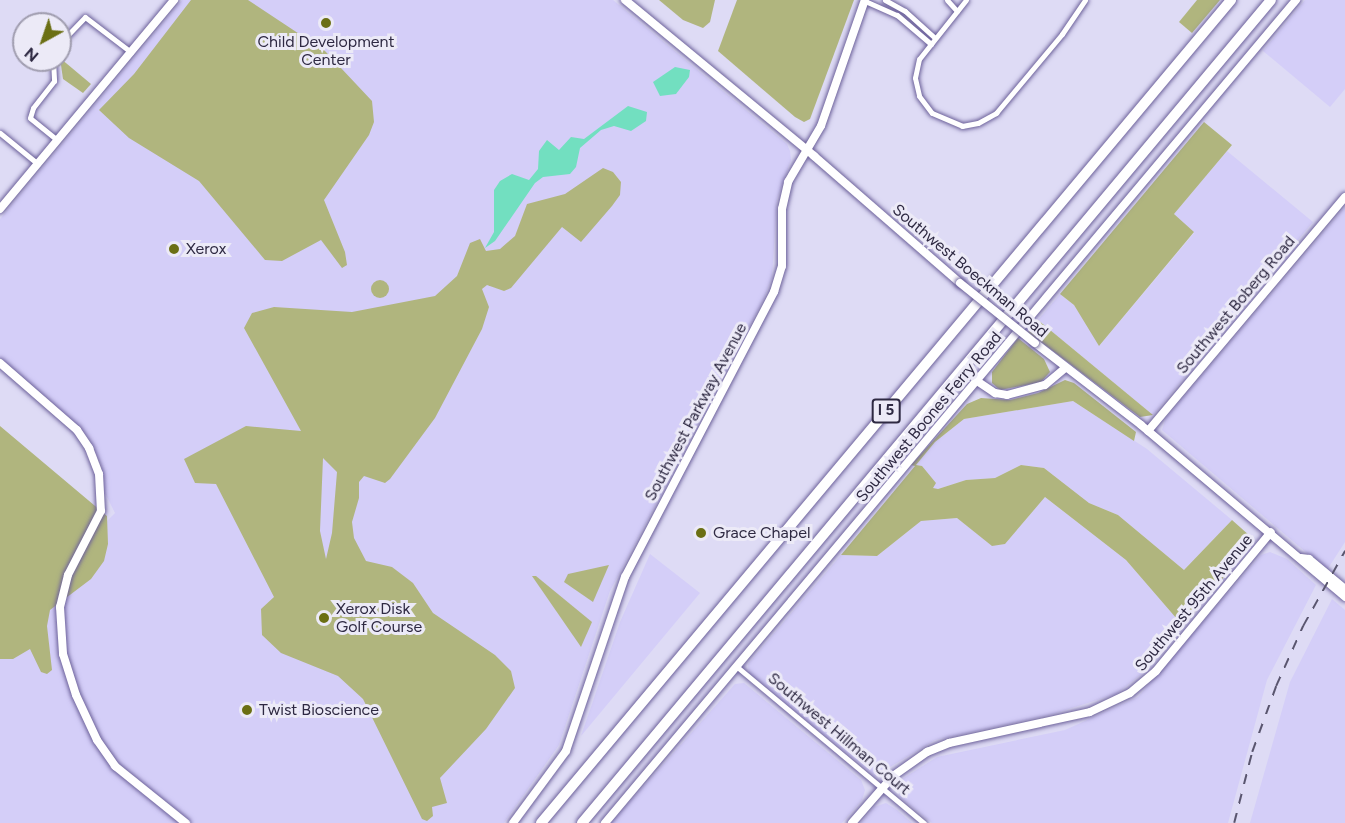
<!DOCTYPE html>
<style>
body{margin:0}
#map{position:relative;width:1345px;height:823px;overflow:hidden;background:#dedbf5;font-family:Figtree,sans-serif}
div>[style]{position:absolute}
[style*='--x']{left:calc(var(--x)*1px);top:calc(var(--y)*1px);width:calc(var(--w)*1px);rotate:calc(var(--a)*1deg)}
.built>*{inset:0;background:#d4cef8}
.green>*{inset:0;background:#b0b57e}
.round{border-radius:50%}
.water>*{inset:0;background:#72dfc0}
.roads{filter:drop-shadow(0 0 2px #6c619a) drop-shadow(0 0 2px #6c619a)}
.street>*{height:5px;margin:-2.5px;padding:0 2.5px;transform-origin:2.5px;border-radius:2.5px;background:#fff}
.secondary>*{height:8px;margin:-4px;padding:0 4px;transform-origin:4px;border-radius:4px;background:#fff}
.highway>*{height:10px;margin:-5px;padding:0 5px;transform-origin:5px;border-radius:5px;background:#fff}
.rail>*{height:1.5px;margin-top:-0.75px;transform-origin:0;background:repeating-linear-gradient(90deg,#59556e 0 10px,transparent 0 20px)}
.bridges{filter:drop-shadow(0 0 2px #6c619a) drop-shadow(0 0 2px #6c619a)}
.secondary-bridge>*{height:8px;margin:-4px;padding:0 4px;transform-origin:4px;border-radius:4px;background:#fff}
.dots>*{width:16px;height:16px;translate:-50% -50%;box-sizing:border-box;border:3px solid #eceaf7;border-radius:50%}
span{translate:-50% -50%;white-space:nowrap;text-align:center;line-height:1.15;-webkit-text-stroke:6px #eceaf7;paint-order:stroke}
.shield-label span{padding:2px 4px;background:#eceaf7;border:2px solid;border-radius:4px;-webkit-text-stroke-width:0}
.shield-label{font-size:15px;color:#2e2942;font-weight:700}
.poi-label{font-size:16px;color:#2e2942}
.left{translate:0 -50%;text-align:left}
.street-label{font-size:16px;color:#2e2942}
.north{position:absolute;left:12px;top:12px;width:60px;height:60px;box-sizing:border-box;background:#eceaf7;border:2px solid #a09daf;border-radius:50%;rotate:220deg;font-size:16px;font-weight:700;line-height:24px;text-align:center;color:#2e2942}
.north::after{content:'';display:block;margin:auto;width:21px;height:27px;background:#6b6f14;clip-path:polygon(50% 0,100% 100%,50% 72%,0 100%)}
</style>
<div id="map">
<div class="built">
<i style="clip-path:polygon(182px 0,613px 0,787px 144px,790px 151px,791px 160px,777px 199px,772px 277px,764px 298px,610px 591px,559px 745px,504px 823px,0 823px,0 629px,115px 513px,101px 485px,102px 466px,87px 435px,0 359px,0 219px)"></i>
<i style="clip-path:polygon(1305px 0,1345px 0,1345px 89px,1330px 107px,1263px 51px)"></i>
<i style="clip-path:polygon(1227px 151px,1313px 222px,1153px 415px,1038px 320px,1060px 294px,1074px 305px,1100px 345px,1194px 233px,1174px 214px)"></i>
<i style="clip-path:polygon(1345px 207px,1345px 542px,1327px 570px,1162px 430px,1166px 418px)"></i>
<i style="clip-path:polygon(1073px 401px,1147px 449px,1232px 520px,1184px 570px,1118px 515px,1089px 503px,1044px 468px,1021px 465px,995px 478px,966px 480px,938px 489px,932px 488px,916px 465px,935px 442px,964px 419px)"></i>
<i style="clip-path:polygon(1045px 497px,1126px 560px,1183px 626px,1148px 669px,1116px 694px,1053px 714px,935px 740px,875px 776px,749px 674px,748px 664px,841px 555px,877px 556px,921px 521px,957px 518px,992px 545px,1005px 544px)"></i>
<i style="clip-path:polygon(1270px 552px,1287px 559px,1316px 585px,1267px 680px,1228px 823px,932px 823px,900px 797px,896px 788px,899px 781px,937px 757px,1065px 730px,1138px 697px,1261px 555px)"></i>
<i style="clip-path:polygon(650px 554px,700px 593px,581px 736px,620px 622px)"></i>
<i style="clip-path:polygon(1332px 599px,1345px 610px,1345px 823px,1250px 823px,1290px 682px)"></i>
<i style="clip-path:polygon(744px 683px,861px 780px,865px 790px,862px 800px,842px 823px,611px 823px,735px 684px)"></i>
<i style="clip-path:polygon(886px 803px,897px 810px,912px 823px,861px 823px,874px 807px)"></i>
</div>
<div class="green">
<i style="clip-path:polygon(191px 0,248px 0,325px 51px,372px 101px,374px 122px,369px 135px,324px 200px,345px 252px,347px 265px,342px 268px,321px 240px,282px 261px,265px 260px,199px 181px,129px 138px,99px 110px,134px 74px)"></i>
<i style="clip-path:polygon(659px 0,715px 0,710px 22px,703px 28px,683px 20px)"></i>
<i style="clip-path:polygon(737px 0,854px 0,810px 119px,804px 122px,795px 117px,718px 51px)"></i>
<i style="clip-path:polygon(1197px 0,1220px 0,1192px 33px,1179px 22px)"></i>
<i style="clip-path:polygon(60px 58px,91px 84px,83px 93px,63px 79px)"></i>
<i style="clip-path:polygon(1204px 122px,1232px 145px,1174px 214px,1194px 232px,1099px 346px,1074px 305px,1060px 294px)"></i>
<i style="clip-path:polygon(evenodd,603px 168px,613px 172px,621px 182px,620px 195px,612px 206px,581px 242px,562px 227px,511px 288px,504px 291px,487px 285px,482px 289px,489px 307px,482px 329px,435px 418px,390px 479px,385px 483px,364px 476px,359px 482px,359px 498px,352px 522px,354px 538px,366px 561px,392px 567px,413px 583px,433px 613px,495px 655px,511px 671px,515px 688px,486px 729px,440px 778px,447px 803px,432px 807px,433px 816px,427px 821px,422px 819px,363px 699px,338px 676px,281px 653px,262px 635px,261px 609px,274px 597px,216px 484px,195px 483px,184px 459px,246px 426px,301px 431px,244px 328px,252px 313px,274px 307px,352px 312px,435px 296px,457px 276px,470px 243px,480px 239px,486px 251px,500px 249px,515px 236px,527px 204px,565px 194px,603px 168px,323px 458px,337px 472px,332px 533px,326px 559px,320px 531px,323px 458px)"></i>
<i class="round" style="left:371px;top:280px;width:18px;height:18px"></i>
<i style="clip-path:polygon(1038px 320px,1153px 415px,1140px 417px,1028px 332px)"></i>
<i style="clip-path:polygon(1018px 338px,1044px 359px,1050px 372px,1041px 382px,1000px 390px,992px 383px,992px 372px)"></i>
<i style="clip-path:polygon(1065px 380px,1074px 383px,1136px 432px,1134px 441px,1073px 401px,964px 419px,935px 442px,916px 465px,922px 466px,936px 483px,933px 488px,938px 489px,966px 480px,995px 478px,1021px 465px,1044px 468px,1089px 503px,1118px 515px,1184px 570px,1232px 520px,1250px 536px,1248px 548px,1183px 626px,1126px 560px,1045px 497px,1005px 544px,992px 546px,957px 518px,921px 521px,877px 556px,841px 555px,915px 466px,911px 465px,967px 404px,981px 398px,1010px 400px,1038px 393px)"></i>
<i style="clip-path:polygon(0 426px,107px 516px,108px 544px,104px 561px,91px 579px,50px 610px,47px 626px,52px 670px,47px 674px,41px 672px,30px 649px,13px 659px,0 659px)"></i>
<i style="clip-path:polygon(609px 565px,593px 602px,564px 582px,568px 574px)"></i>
<i style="clip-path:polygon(532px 576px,536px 576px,592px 622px,581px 647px)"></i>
</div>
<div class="water">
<i style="clip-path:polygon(675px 67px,690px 70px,689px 77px,676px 94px,660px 96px,653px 82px)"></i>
<i style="clip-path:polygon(628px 106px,647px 112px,646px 121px,631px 131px,614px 126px,601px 130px,580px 148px,576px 167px,570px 174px,543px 177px,535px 183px,495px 241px,485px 248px,494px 232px,494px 190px,500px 181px,512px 174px,529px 180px,538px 169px,539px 151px,547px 140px,559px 150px,571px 137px,584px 139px)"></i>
</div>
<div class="roads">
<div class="street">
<i style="--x:885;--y:0;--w:23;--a:29"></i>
<i style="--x:905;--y:11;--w:40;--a:42"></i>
<i style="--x:947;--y:0;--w:15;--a:48"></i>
<i style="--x:966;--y:0;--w:75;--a:128.5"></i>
<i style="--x:919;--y:59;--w:19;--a:102"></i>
<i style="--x:915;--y:78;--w:18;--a:77"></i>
<i style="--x:919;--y:96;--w:21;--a:53"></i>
<i style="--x:932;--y:113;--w:33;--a:23"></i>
<i style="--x:962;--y:126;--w:16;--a:-11"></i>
<i style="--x:978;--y:123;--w:21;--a:-29"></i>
<i style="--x:996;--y:113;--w:103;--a:-50.1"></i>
<i style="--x:1062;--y:34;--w:41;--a:-55.9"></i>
<i style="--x:865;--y:1;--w:35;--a:24"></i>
<i style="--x:897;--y:15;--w:45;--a:40.5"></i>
<i style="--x:60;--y:43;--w:36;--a:-46"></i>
<i style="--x:85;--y:17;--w:58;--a:37.3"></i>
<i style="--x:53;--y:60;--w:21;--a:87"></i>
<i style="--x:54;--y:81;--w:34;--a:128"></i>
<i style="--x:33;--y:108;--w:10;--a:107"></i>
<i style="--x:30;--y:118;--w:35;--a:39"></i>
<i style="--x:0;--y:133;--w:49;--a:39.2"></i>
<i style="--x:736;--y:666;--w:245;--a:39.9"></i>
</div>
<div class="secondary">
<i style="--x:625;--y:0;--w:245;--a:39.5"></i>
<i style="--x:814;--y:156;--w:194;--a:41"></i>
<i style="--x:0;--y:209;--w:272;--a:-50.2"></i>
<i style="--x:1035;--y:343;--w:134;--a:37.7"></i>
<i style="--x:1141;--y:425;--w:267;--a:40.1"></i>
<i style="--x:0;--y:363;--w:102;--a:41"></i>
<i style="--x:77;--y:430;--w:22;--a:56"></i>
<i style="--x:89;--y:448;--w:28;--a:69"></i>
<i style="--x:99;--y:474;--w:37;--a:87"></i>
<i style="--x:101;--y:511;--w:72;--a:117.3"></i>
<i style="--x:68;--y:575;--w:33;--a:104"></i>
<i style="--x:60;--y:607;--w:47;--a:86.3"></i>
<i style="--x:63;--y:654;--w:43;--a:72.4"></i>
<i style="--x:76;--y:695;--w:50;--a:65"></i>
<i style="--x:97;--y:740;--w:32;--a:55"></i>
<i style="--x:115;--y:766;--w:91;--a:38.8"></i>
<i style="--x:977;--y:381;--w:22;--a:34"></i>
<i style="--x:995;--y:393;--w:12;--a:9"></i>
<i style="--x:1007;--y:395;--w:39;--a:-15"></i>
<i style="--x:1045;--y:385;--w:26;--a:-40"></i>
<i style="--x:1148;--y:431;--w:306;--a:-49.9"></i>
<i style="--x:1301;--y:558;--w:8;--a:7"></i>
<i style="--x:1309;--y:559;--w:47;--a:39.8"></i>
<i style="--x:513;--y:823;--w:89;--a:-53.6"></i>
<i style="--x:566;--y:751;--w:184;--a:-71.3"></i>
<i style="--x:625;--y:577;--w:322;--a:-62.4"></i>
<i style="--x:774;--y:292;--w:27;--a:-73"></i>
<i style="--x:782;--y:266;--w:57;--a:-90"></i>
<i style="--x:782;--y:209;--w:28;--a:-77"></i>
<i style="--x:788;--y:182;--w:65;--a:-59.5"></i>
<i style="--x:821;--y:126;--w:133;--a:-70.8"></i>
<i style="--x:605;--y:823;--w:1075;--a:-49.98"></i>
<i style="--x:852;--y:823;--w:62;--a:-48.9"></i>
<i style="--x:893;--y:776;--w:42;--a:-35.2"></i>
<i style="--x:927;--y:752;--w:24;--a:-22"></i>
<i style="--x:949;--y:743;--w:144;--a:-12.4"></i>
<i style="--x:1090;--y:712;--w:44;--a:-25.4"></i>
<i style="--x:1130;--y:693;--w:34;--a:-40"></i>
<i style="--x:1156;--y:671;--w:180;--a:-50.4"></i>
</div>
<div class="highway">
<i style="--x:541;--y:823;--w:1074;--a:-50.02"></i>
<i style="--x:582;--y:823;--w:1073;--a:-50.06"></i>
</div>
</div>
<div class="rail">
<i style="--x:1234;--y:823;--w:73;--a:-75.8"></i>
<i style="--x:1252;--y:752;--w:70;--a:-70"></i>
<i style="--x:1276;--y:686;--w:66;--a:-65.8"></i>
<i style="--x:1303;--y:626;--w:86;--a:-60.8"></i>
</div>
<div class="bridges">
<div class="secondary-bridge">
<i style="--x:960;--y:283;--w:96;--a:38.7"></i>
</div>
</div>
<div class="dots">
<i style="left:326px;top:23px;background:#6b6f14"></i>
<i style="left:174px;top:249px;background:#6b6f14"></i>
<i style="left:701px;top:533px;background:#6b6f14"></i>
<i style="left:324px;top:618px;background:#6b6f14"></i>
<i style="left:247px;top:710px;background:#6b6f14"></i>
</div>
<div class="shield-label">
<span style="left:886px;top:411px">I 5</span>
</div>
<div class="poi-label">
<span style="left:326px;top:51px">Child Development<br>Center</span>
<span class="left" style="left:186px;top:249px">Xerox</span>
<span class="left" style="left:713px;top:533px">Grace Chapel</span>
<span class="left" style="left:336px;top:618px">Xerox Disk<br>Golf Course</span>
<span class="left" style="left:259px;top:710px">Twist Bioscience</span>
</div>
<div class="street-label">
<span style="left:970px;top:271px;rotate:40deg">Southwest Boeckman Road</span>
<span style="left:1236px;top:305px;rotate:-50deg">Southwest Boberg Road</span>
<span style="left:696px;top:412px;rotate:-62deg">Southwest Parkway Avenue</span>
<span style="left:929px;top:417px;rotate:-50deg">Southwest Boones Ferry Road</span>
<span style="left:1194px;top:603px;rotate:-50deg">Southwest 95th Avenue</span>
<span style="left:839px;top:734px;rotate:40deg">Southwest Hillman Court</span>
</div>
<div class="north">N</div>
</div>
